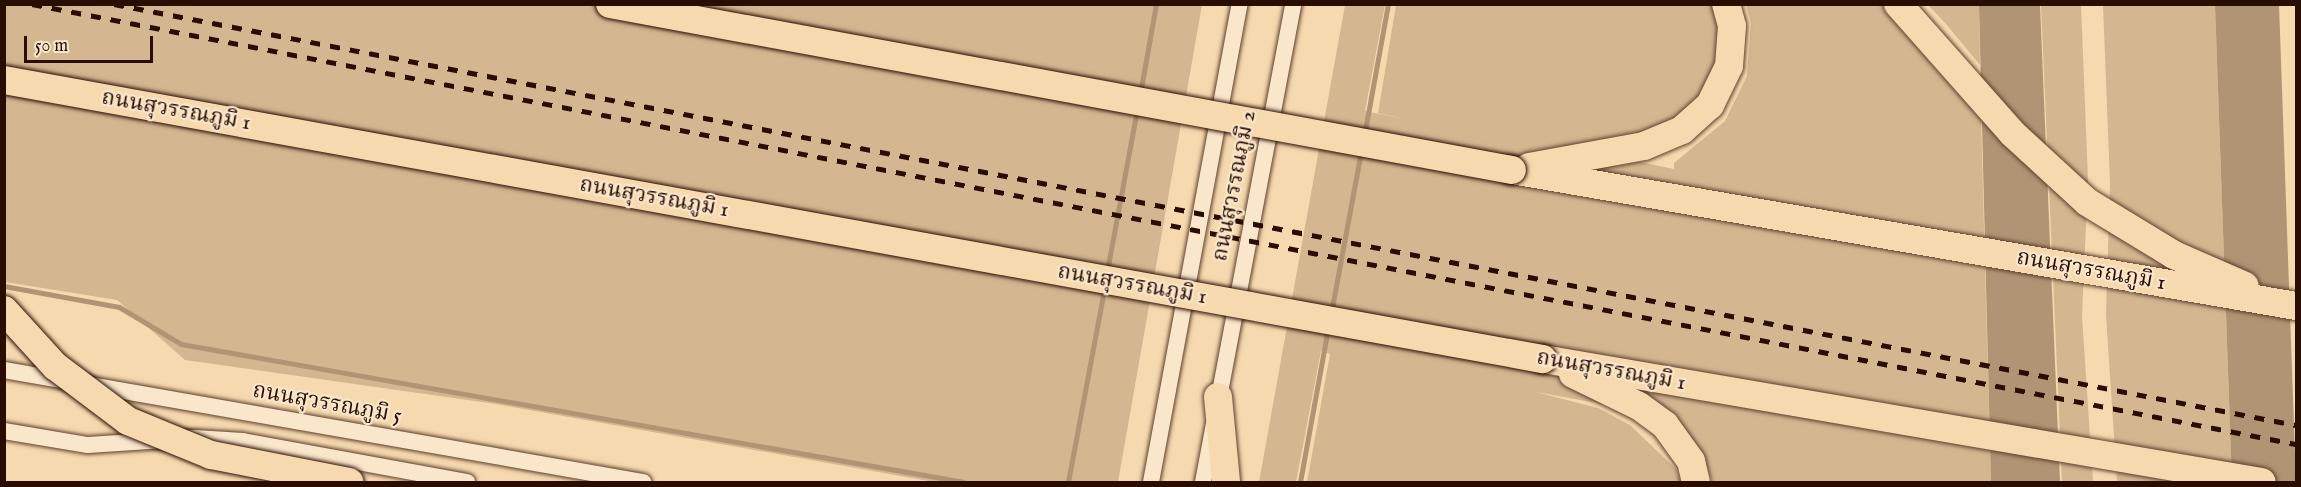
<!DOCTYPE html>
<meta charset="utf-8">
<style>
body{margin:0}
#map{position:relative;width:2301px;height:487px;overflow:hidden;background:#f7d9af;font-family:"IM FELL English","Noto Serif Thai",serif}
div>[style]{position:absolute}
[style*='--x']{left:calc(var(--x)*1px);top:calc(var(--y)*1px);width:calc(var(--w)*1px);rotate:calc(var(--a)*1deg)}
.green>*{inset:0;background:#d4b691}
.water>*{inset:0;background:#b19474}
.stream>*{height:5px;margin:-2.5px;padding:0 2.5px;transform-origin:2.5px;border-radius:2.5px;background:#b19474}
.roads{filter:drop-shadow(0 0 2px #5c402c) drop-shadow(0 0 2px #5c402c)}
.minor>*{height:16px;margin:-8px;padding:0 8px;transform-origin:8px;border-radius:8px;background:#fae6cb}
.trunk>*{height:28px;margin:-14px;padding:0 14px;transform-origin:14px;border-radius:14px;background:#f7d9af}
.rail>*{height:4.5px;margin-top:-2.25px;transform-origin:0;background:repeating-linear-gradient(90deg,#290d00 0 10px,transparent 0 20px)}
.bridges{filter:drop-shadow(0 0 2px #290d00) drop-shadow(0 0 2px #290d00)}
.trunk-bridge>*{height:28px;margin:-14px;padding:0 14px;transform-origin:14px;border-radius:14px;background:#f7d9af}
span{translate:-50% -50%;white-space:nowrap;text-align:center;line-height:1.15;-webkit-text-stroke:4.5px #fae6cb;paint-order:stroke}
.street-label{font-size:22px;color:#290d00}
.frame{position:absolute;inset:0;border:6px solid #290d00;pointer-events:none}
.scale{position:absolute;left:24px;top:36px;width:129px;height:27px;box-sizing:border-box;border:3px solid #290d00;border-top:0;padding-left:8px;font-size:18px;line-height:21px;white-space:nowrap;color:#290d00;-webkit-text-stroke:4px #fae6cb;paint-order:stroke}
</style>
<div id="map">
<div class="green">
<i style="clip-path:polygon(4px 5px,1202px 5px,1118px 482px,934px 482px,496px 404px,185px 360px,117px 300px,5px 282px)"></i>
<i style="clip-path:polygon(1345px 5px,1385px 5px,1365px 111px,1405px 119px,1378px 113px,1396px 5px,1714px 5px,1720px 28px,1717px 66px,1701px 101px,1677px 124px,1572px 148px,1674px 169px,1674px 163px,1725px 121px,1747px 76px,1751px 23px,1746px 5px,1886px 5px,1981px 117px,1991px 482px,1713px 482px,1702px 455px,1673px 417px,1536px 392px,1598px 408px,1630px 425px,1676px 469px,1681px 482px,1307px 482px,1330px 354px,1321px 351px,1296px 482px,1259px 482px)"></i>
<i style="clip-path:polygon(1928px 5px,1979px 5px,1980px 65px,1946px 24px)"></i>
<i style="clip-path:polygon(2041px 5px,2081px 5px,2088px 180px,2082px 316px,2093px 482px,2062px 482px)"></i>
<i style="clip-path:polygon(2103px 5px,2215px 5px,2232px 482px,2117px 482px,2106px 315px,2110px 183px)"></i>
</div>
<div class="water">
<i style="clip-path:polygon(1979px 5px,2040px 5px,2060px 482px,1991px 482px)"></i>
<i style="clip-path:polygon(2215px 5px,2279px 5px,2296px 482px,2232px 482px)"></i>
</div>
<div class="stream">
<i style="--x:1140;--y:94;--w:91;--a:-79.9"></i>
<i style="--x:1364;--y:136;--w:134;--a:-79.7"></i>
<i style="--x:1107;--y:271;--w:165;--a:-79.5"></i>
<i style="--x:4;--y:286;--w:117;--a:10.3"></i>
<i style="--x:119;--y:307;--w:72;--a:30.8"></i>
<i style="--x:181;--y:344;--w:795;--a:10"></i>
<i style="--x:1331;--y:313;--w:165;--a:-79.5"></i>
<i style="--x:1068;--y:482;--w:196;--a:-79.4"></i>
<i style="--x:1300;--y:482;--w:157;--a:-79.7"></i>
</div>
<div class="roads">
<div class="minor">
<i style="--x:4;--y:370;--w:649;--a:9.94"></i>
<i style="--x:4;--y:431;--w:85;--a:9.5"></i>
<i style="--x:88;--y:445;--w:107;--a:-3.7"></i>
<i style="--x:195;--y:438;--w:48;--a:3.6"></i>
<i style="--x:243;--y:441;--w:228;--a:10.4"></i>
<i style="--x:1151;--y:482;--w:486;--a:-79.5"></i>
<i style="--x:1203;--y:482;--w:486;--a:-79.3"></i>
</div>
<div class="trunk">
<i style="--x:1898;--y:4;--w:172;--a:48.5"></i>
<i style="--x:2012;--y:133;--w:102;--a:42.6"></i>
<i style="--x:2087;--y:202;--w:102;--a:31.3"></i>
<i style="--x:2174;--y:255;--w:77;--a:23.6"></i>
<i style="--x:1529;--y:167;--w:117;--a:-10.3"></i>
<i style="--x:1644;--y:146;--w:41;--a:-22.8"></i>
<i style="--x:1682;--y:130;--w:38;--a:-42"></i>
<i style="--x:1710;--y:105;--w:43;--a:-64"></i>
<i style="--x:1729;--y:66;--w:40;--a:-85.7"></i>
<i style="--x:1732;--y:26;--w:23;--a:-105"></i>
<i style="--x:1512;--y:170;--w:796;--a:9.84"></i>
<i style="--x:1543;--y:359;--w:729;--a:9.71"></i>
<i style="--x:1573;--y:374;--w:73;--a:25.9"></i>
<i style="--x:1639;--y:406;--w:32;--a:36"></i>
<i style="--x:1665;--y:425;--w:44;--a:54.2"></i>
<i style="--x:1691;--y:461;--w:22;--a:77"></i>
<i style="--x:1218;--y:397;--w:85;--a:84.6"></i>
</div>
</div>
<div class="rail">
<i style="--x:32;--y:4;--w:2306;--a:11"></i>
<i style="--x:114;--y:4;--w:2222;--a:10.92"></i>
</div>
<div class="bridges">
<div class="trunk-bridge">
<i style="--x:610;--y:4;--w:917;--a:10.43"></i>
<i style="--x:4;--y:80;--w:1564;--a:10.28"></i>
<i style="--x:4;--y:310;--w:76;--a:47.7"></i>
<i style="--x:55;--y:366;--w:91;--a:37"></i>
<i style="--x:128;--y:421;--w:90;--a:22.3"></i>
<i style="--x:211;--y:455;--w:141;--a:11.1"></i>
</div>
</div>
<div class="street-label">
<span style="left:176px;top:111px;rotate:10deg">ถนนสุวรรณภูมิ 1</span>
<span style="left:1235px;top:186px;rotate:-79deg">ถนนสุวรรณภูมิ 2</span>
<span style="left:654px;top:198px;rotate:10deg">ถนนสุวรรณภูมิ 1</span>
<span style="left:2091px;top:271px;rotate:10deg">ถนนสุวรรณภูมิ 1</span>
<span style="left:1132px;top:285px;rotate:10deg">ถนนสุวรรณภูมิ 1</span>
<span style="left:1611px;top:371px;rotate:10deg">ถนนสุวรรณภูมิ 1</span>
<span style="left:327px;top:404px;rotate:10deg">ถนนสุวรรณภูมิ 5</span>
</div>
<div class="frame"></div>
<div class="scale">50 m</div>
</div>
